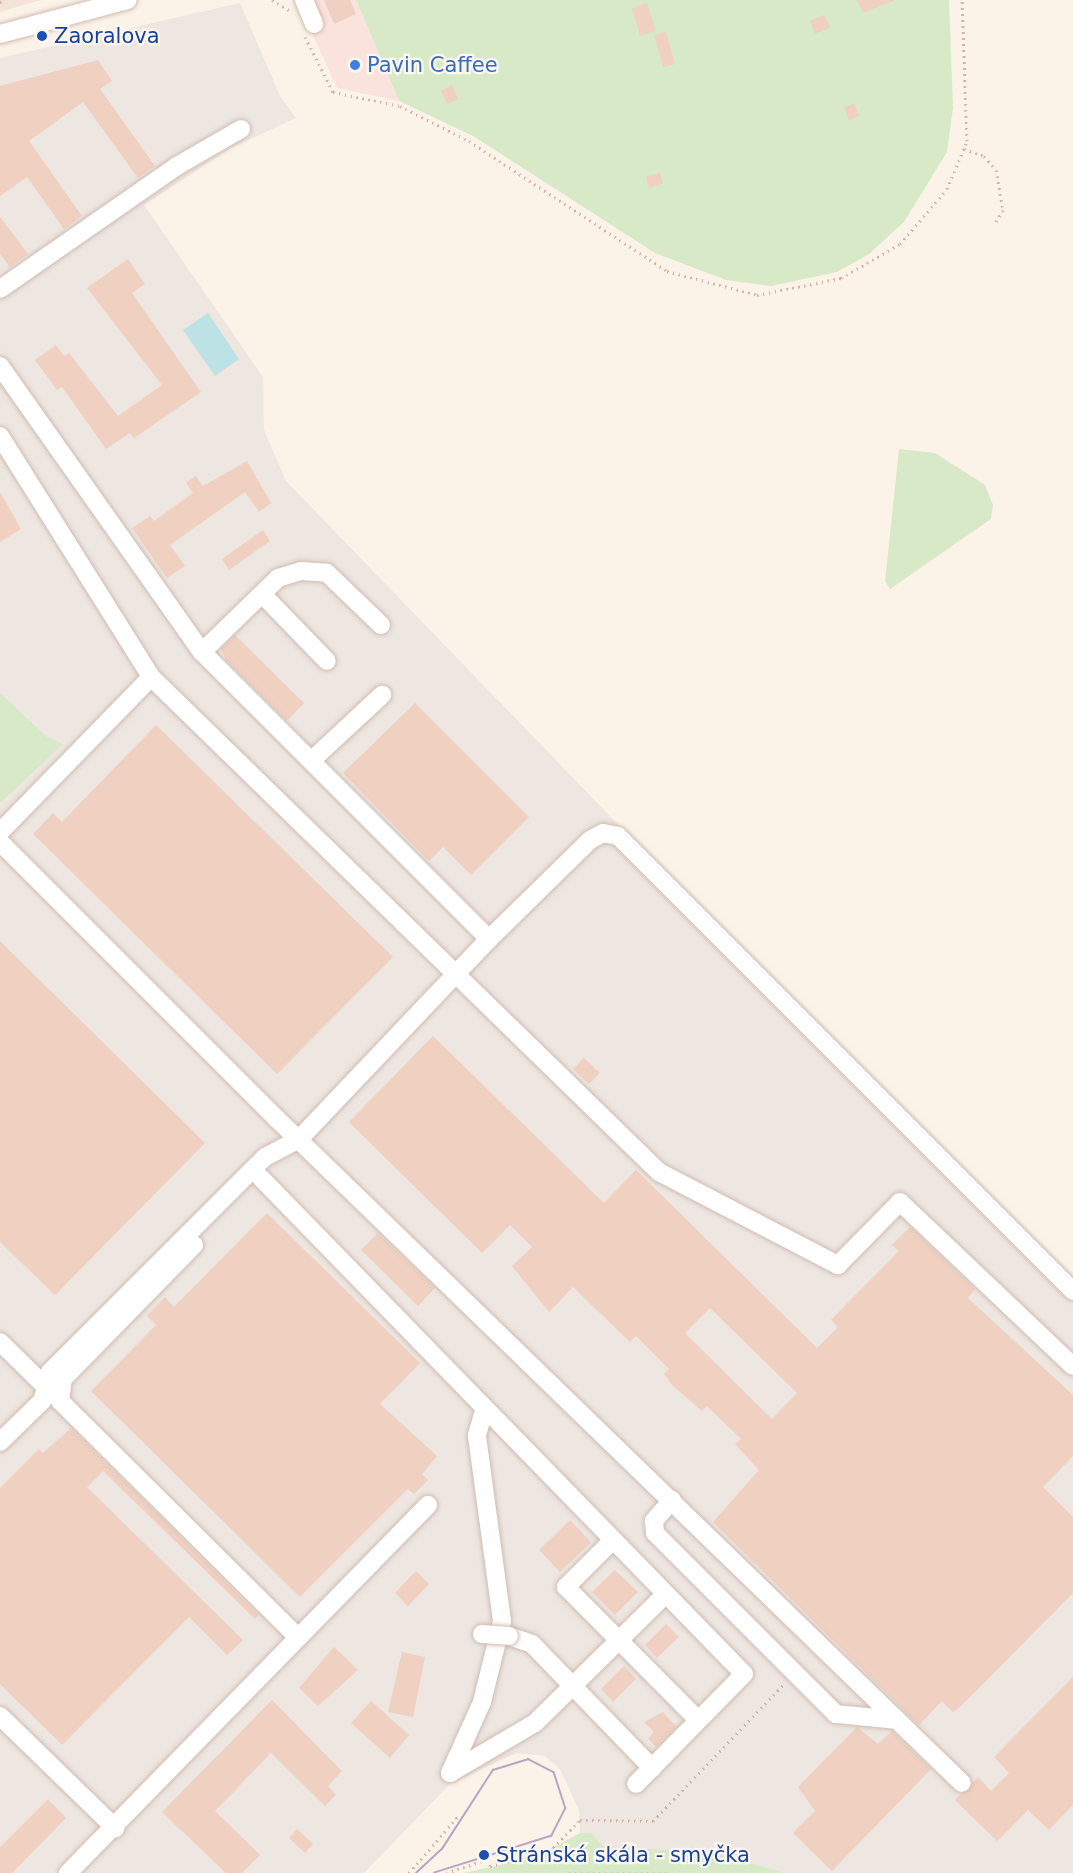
<!DOCTYPE html>
<meta charset="utf-8">
<style>
body{margin:0}
#map{position:relative;width:1073px;height:1873px;overflow:hidden;background:#fcf3e8;font-family:"DejaVu Sans",sans-serif}
div>[style]{position:absolute}
[style*='--x']{left:calc(var(--x)*1px);top:calc(var(--y)*1px);width:calc(var(--w)*1px);rotate:calc(var(--a)*1deg)}
.residential>*{inset:0;background:#f3e4d7}
.commercial>*{inset:0;background:#fbe3dd}
.industrial>*{inset:0;background:#ede6e1}
.green>*{inset:0;background:#d8e9c7}
.water>*{inset:0;background:#bde2e5}
.building>*{inset:0;background:#f0d0c1}
.path>*{height:3px;margin-top:-1.5px;transform-origin:0;background:repeating-linear-gradient(90deg,#d5b3a4 0 1.5px,transparent 0 6px)}
.roads{filter:drop-shadow(0 0 2px #cfbcb1) drop-shadow(0 0 2px #cfbcb1)}
.minor>*{height:18px;margin:-9px;padding:0 9px;transform-origin:9px;border-radius:9px;background:#fff}
.tram>*{height:1.5px;margin:-0.75px;padding:0 0.75px;transform-origin:0.75px;border-radius:0.75px;background:#b5a6c6}
.bridges{filter:drop-shadow(0 0 2px #cfbcb1) drop-shadow(0 0 2px #cfbcb1)}
.minor-bridge>*{height:18px;margin:-9px;padding:0 9px;transform-origin:9px;border-radius:9px;background:#fff}
.dots>*{width:16px;height:16px;translate:-50% -50%;box-sizing:border-box;border:3px solid #fef7ef;border-radius:50%}
span{translate:-50% -50%;white-space:nowrap;text-align:center;line-height:1.15;-webkit-text-stroke:4.5px #fef7ef;paint-order:stroke}
.transit-label{font-size:21px;color:#164399}
.left{translate:0 -50%;text-align:left}
.shop-label{font-size:21px;color:#366cbe}
</style>
<div id="map">
<div class="residential">
<i style="clip-path:polygon(0 0,41px 0,0 12px)"></i>
</div>
<div class="commercial">
<i style="clip-path:polygon(297px 0,356px 0,399px 101px,337px 88px)"></i>
</div>
<div class="industrial">
<i style="clip-path:polygon(240px 3px,280px 96px,296px 118px,229px 149px,144px 205px,263px 377px,264px 430px,286px 481px,1073px 1295px,1073px 1873px,785px 1873px,718px 1853px,603px 1846px,591px 1833px,580px 1833px,579px 1810px,560px 1769px,545px 1756px,516px 1753px,449px 1785px,364px 1873px,0 1873px,0 58px)"></i>
</div>
<div class="green">
<i style="clip-path:polygon(356px 0,949px 0,953px 108px,947px 152px,904px 222px,869px 254px,837px 272px,771px 286px,726px 280px,655px 253px,473px 136px,399px 101px)"></i>
<i style="clip-path:polygon(899px 449px,935px 453px,985px 485px,993px 505px,991px 519px,890px 589px,885px 581px)"></i>
<i style="clip-path:polygon(0 693px,47px 737px,63px 744px,0 803px)"></i>
<i style="clip-path:polygon(580px 1833px,591px 1833px,603px 1846px,718px 1853px,785px 1873px,463px 1873px,533px 1858px)"></i>
</div>
<div class="water">
<i style="clip-path:polygon(208px 313px,239px 359px,215px 376px,183px 330px)"></i>
</div>
<div class="building">
<i style="clip-path:polygon(324px 0,350px 0,356px 14px,334px 24px)"></i>
<i style="clip-path:polygon(857px 0,894px 0,894px 1px,863px 13px)"></i>
<i style="clip-path:polygon(647px 3px,656px 31px,640px 36px,632px 8px)"></i>
<i style="clip-path:polygon(824px 15px,830px 28px,815px 34px,810px 21px)"></i>
<i style="clip-path:polygon(666px 32px,675px 64px,663px 67px,654px 35px)"></i>
<i style="clip-path:polygon(98px 60px,112px 81px,100px 89px,155px 166px,138px 178px,83px 102px,29px 141px,82px 216px,64px 229px,27px 177px,0 196px,0 86px)"></i>
<i style="clip-path:polygon(452px 85px,458px 99px,447px 104px,441px 91px)"></i>
<i style="clip-path:polygon(854px 103px,859px 116px,849px 120px,844px 108px)"></i>
<i style="clip-path:polygon(660px 173px,663px 184px,649px 188px,646px 176px)"></i>
<i style="clip-path:polygon(0 217px,28px 254px,10px 267px,0 254px)"></i>
<i style="clip-path:polygon(128px 259px,145px 284px,132px 293px,201px 392px,134px 438px,130px 433px,106px 449px,62px 387px,57px 390px,35px 360px,56px 345px,64px 356px,69px 353px,118px 416px,162px 385px,87px 288px)"></i>
<i style="clip-path:polygon(247px 461px,271px 503px,259px 512px,245px 492px,170px 545px,185px 566px,167px 578px,132px 528px,150px 516px,154px 521px,193px 493px,186px 483px,196px 476px,203px 486px)"></i>
<i style="clip-path:polygon(0 492px,21px 529px,0 542px)"></i>
<i style="clip-path:polygon(263px 530px,270px 541px,229px 570px,222px 559px)"></i>
<i style="clip-path:polygon(235px 635px,304px 703px,287px 721px,226px 660px,221px 649px)"></i>
<i style="clip-path:polygon(415px 703px,529px 817px,471px 875px,443px 847px,429px 861px,343px 773px)"></i>
<i style="clip-path:polygon(156px 725px,393px 957px,277px 1074px,33px 834px,53px 813px,62px 822px)"></i>
<i style="clip-path:polygon(0 941px,205px 1143px,55px 1295px,0 1242px)"></i>
<i style="clip-path:polygon(evenodd,433px 1036px,604px 1203px,636px 1170px,817px 1348px,838px 1327px,831px 1320px,899px 1251px,892px 1245px,910px 1227px,975px 1289px,968px 1298px,1073px 1395px,1073px 1456px,1043px 1487px,1073px 1517px,1073px 1593px,961px 1706px,953px 1712px,942px 1701px,919px 1725px,713px 1522px,759px 1470px,735px 1444px,741px 1439px,707px 1406px,702px 1411px,672px 1385px,664px 1374px,669px 1369px,636px 1336px,630px 1342px,573px 1287px,549px 1312px,512px 1266px,532px 1247px,510px 1225px,482px 1253px,349px 1122px,433px 1036px,710px 1308px,797px 1393px,772px 1419px,685px 1333px,710px 1308px)"></i>
<i style="clip-path:polygon(584px 1058px,600px 1073px,589px 1084px,573px 1069px)"></i>
<i style="clip-path:polygon(267px 1213px,420px 1363px,380px 1404px,437px 1456px,422px 1474px,428px 1480px,414px 1494px,408px 1489px,300px 1597px,91px 1391px,156px 1325px,147px 1316px,165px 1297px,174px 1307px)"></i>
<i style="clip-path:polygon(378px 1233px,435px 1288px,418px 1306px,361px 1250px)"></i>
<i style="clip-path:polygon(71px 1428px,259px 1615px,255px 1619px,103px 1471px,87px 1487px,243px 1640px,227px 1655px,189px 1617px,62px 1745px,0 1684px,0 1488px,39px 1449px,43px 1453px)"></i>
<i style="clip-path:polygon(570px 1520px,591px 1542px,560px 1572px,539px 1550px)"></i>
<i style="clip-path:polygon(615px 1570px,638px 1592px,615px 1615px,592px 1592px)"></i>
<i style="clip-path:polygon(416px 1571px,429px 1584px,408px 1606px,395px 1593px)"></i>
<i style="clip-path:polygon(666px 1624px,679px 1637px,657px 1658px,645px 1645px)"></i>
<i style="clip-path:polygon(334px 1647px,358px 1670px,318px 1706px,299px 1688px)"></i>
<i style="clip-path:polygon(402px 1652px,425px 1657px,413px 1717px,388px 1712px)"></i>
<i style="clip-path:polygon(624px 1666px,636px 1679px,613px 1702px,601px 1689px)"></i>
<i style="clip-path:polygon(1073px 1677px,1073px 1805px,1049px 1830px,1028px 1810px,997px 1841px,955px 1800px,978px 1777px,991px 1791px,1009px 1773px,994px 1757px)"></i>
<i style="clip-path:polygon(272px 1700px,342px 1771px,328px 1786px,336px 1795px,325px 1806px,271px 1753px,215px 1811px,260px 1855px,242px 1873px,226px 1873px,162px 1812px)"></i>
<i style="clip-path:polygon(371px 1701px,409px 1735px,390px 1758px,351px 1723px)"></i>
<i style="clip-path:polygon(663px 1712px,677px 1727px,656px 1747px,648px 1738px,654px 1732px,644px 1722px)"></i>
<i style="clip-path:polygon(857px 1727px,878px 1744px,892px 1731px,931px 1769px,832px 1871px,793px 1833px,815px 1811px,798px 1787px)"></i>
<i style="clip-path:polygon(48px 1799px,66px 1818px,12px 1873px,0 1873px,0 1847px)"></i>
<i style="clip-path:polygon(297px 1829px,313px 1844px,305px 1853px,289px 1838px)"></i>
</div>
<div class="path">
<i style="--x:272;--y:0;--w:21;--a:31"></i>
<i style="--x:0;--y:2;--w:5;--a:-22"></i>
<i style="--x:305;--y:37;--w:62;--a:63"></i>
<i style="--x:333;--y:92;--w:68;--a:11.8"></i>
<i style="--x:400;--y:106;--w:77;--a:26.9"></i>
<i style="--x:469;--y:141;--w:237;--a:33.3"></i>
<i style="--x:667;--y:271;--w:93;--a:14.9"></i>
<i style="--x:757;--y:295;--w:86;--a:-11.4"></i>
<i style="--x:841;--y:278;--w:68;--a:-30"></i>
<i style="--x:900;--y:244;--w:72;--a:-49.5"></i>
<i style="--x:947;--y:189;--w:52;--a:-67.4"></i>
<i style="--x:967;--y:141;--w:141;--a:-92"></i>
<i style="--x:964;--y:149;--w:21;--a:19"></i>
<i style="--x:984;--y:156;--w:18;--a:49"></i>
<i style="--x:996;--y:170;--w:41;--a:80.1"></i>
<i style="--x:1003;--y:210;--w:17;--a:121"></i>
<i style="--x:409;--y:1873;--w:77;--a:-49.2"></i>
<i style="--x:446;--y:1873;--w:44;--a:-18.4"></i>
<i style="--x:488;--y:1859;--w:7;--a:74"></i>
<i style="--x:490;--y:1866;--w:61;--a:-13.3"></i>
<i style="--x:549;--y:1852;--w:45;--a:-45.9"></i>
<i style="--x:580;--y:1820;--w:73;--a:0.8"></i>
<i style="--x:653;--y:1821;--w:191;--a:-46.3"></i>
<i style="--x:569;--y:1873;--w:97;--a:0"></i>
</div>
<div class="roads">
<div class="minor">
<i style="--x:304;--y:0;--w:26;--a:67"></i>
<i style="--x:0;--y:34;--w:132;--a:-14.9"></i>
<i style="--x:0;--y:289;--w:216;--a:-34.8"></i>
<i style="--x:177;--y:166;--w:74;--a:-30"></i>
<i style="--x:0;--y:366;--w:350;--a:54.8"></i>
<i style="--x:202;--y:652;--w:406;--a:45"></i>
<i style="--x:489;--y:939;--w:276;--a:133.5"></i>
<i style="--x:299;--y:1139;--w:38;--a:152"></i>
<i style="--x:265;--y:1157;--w:304;--a:135"></i>
<i style="--x:50;--y:1372;--w:30;--a:105"></i>
<i style="--x:42;--y:1401;--w:59;--a:135.7"></i>
<i style="--x:0;--y:436;--w:284;--a:57.9"></i>
<i style="--x:151;--y:677;--w:709;--a:44.26"></i>
<i style="--x:659;--y:1172;--w:202;--a:27.5"></i>
<i style="--x:838;--y:1265;--w:88;--a:-45.5"></i>
<i style="--x:900;--y:1202;--w:238;--a:43.5"></i>
<i style="--x:262;--y:594;--w:93;--a:45.9"></i>
<i style="--x:202;--y:652;--w:106;--a:-44.2"></i>
<i style="--x:278;--y:578;--w:24;--a:-17"></i>
<i style="--x:301;--y:571;--w:26;--a:4"></i>
<i style="--x:327;--y:573;--w:75;--a:43.9"></i>
<i style="--x:312;--y:760;--w:96;--a:-42.9"></i>
<i style="--x:0;--y:832;--w:216;--a:-45.7"></i>
<i style="--x:0;--y:842;--w:390;--a:45"></i>
<i style="--x:276;--y:1118;--w:955;--a:44.11"></i>
<i style="--x:489;--y:939;--w:141;--a:-44.4"></i>
<i style="--x:590;--y:840;--w:15;--a:-28"></i>
<i style="--x:603;--y:833;--w:15;--a:11"></i>
<i style="--x:618;--y:836;--w:643;--a:45"></i>
<i style="--x:261;--y:1178;--w:692;--a:45.76"></i>
<i style="--x:744;--y:1674;--w:154;--a:134.5"></i>
<i style="--x:194;--y:1245;--w:187;--a:134.4"></i>
<i style="--x:63;--y:1379;--w:22;--a:98"></i>
<i style="--x:60;--y:1401;--w:335;--a:44.8"></i>
<i style="--x:0;--y:1342;--w:64;--a:44.4"></i>
<i style="--x:672;--y:1500;--w:28;--a:131"></i>
<i style="--x:654;--y:1521;--w:12;--a:85"></i>
<i style="--x:655;--y:1533;--w:256;--a:45"></i>
<i style="--x:836;--y:1714;--w:61;--a:5.6"></i>
<i style="--x:611;--y:1542;--w:64;--a:135"></i>
<i style="--x:566;--y:1587;--w:187;--a:45.2"></i>
<i style="--x:509;--y:1636;--w:24;--a:19"></i>
<i style="--x:532;--y:1644;--w:173;--a:45.9"></i>
<i style="--x:0;--y:1716;--w:161;--a:44.2"></i>
<i style="--x:450;--y:1773;--w:78;--a:-65.7"></i>
<i style="--x:482;--y:1702;--w:83;--a:-76.1"></i>
<i style="--x:502;--y:1621;--w:188;--a:-97.7"></i>
<i style="--x:477;--y:1435;--w:26;--a:-74"></i>
<i style="--x:450;--y:1773;--w:99;--a:-30.5"></i>
<i style="--x:535;--y:1723;--w:181;--a:-44.6"></i>
<i style="--x:68;--y:1873;--w:515;--a:-45.63"></i>
</div>
</div>
<div class="tram">
<i style="--x:416;--y:1873;--w:35;--a:-43"></i>
<i style="--x:442;--y:1849;--w:94;--a:-57.2"></i>
<i style="--x:493;--y:1770;--w:37;--a:-17"></i>
<i style="--x:528;--y:1759;--w:29;--a:27"></i>
<i style="--x:554;--y:1772;--w:38;--a:72"></i>
<i style="--x:566;--y:1808;--w:31;--a:117"></i>
<i style="--x:552;--y:1836;--w:123;--a:162.5"></i>
</div>
<div class="bridges">
<div class="minor-bridge">
<i style="--x:482;--y:1634;--w:27;--a:4"></i>
</div>
</div>
<div class="dots">
<i style="left:42px;top:36px;background:#1a4fb4"></i>
<i style="left:355px;top:65px;background:#3f7fe0"></i>
<i style="left:484px;top:1855px;background:#1a4fb4"></i>
</div>
<div class="transit-label">
<span class="left" style="left:54px;top:36px">Zaoralova</span>
<span class="left" style="left:496px;top:1855px">Stránská skála - smyčka</span>
</div>
<div class="shop-label">
<span class="left" style="left:367px;top:65px">Pavin Caffee</span>
</div>
</div>
